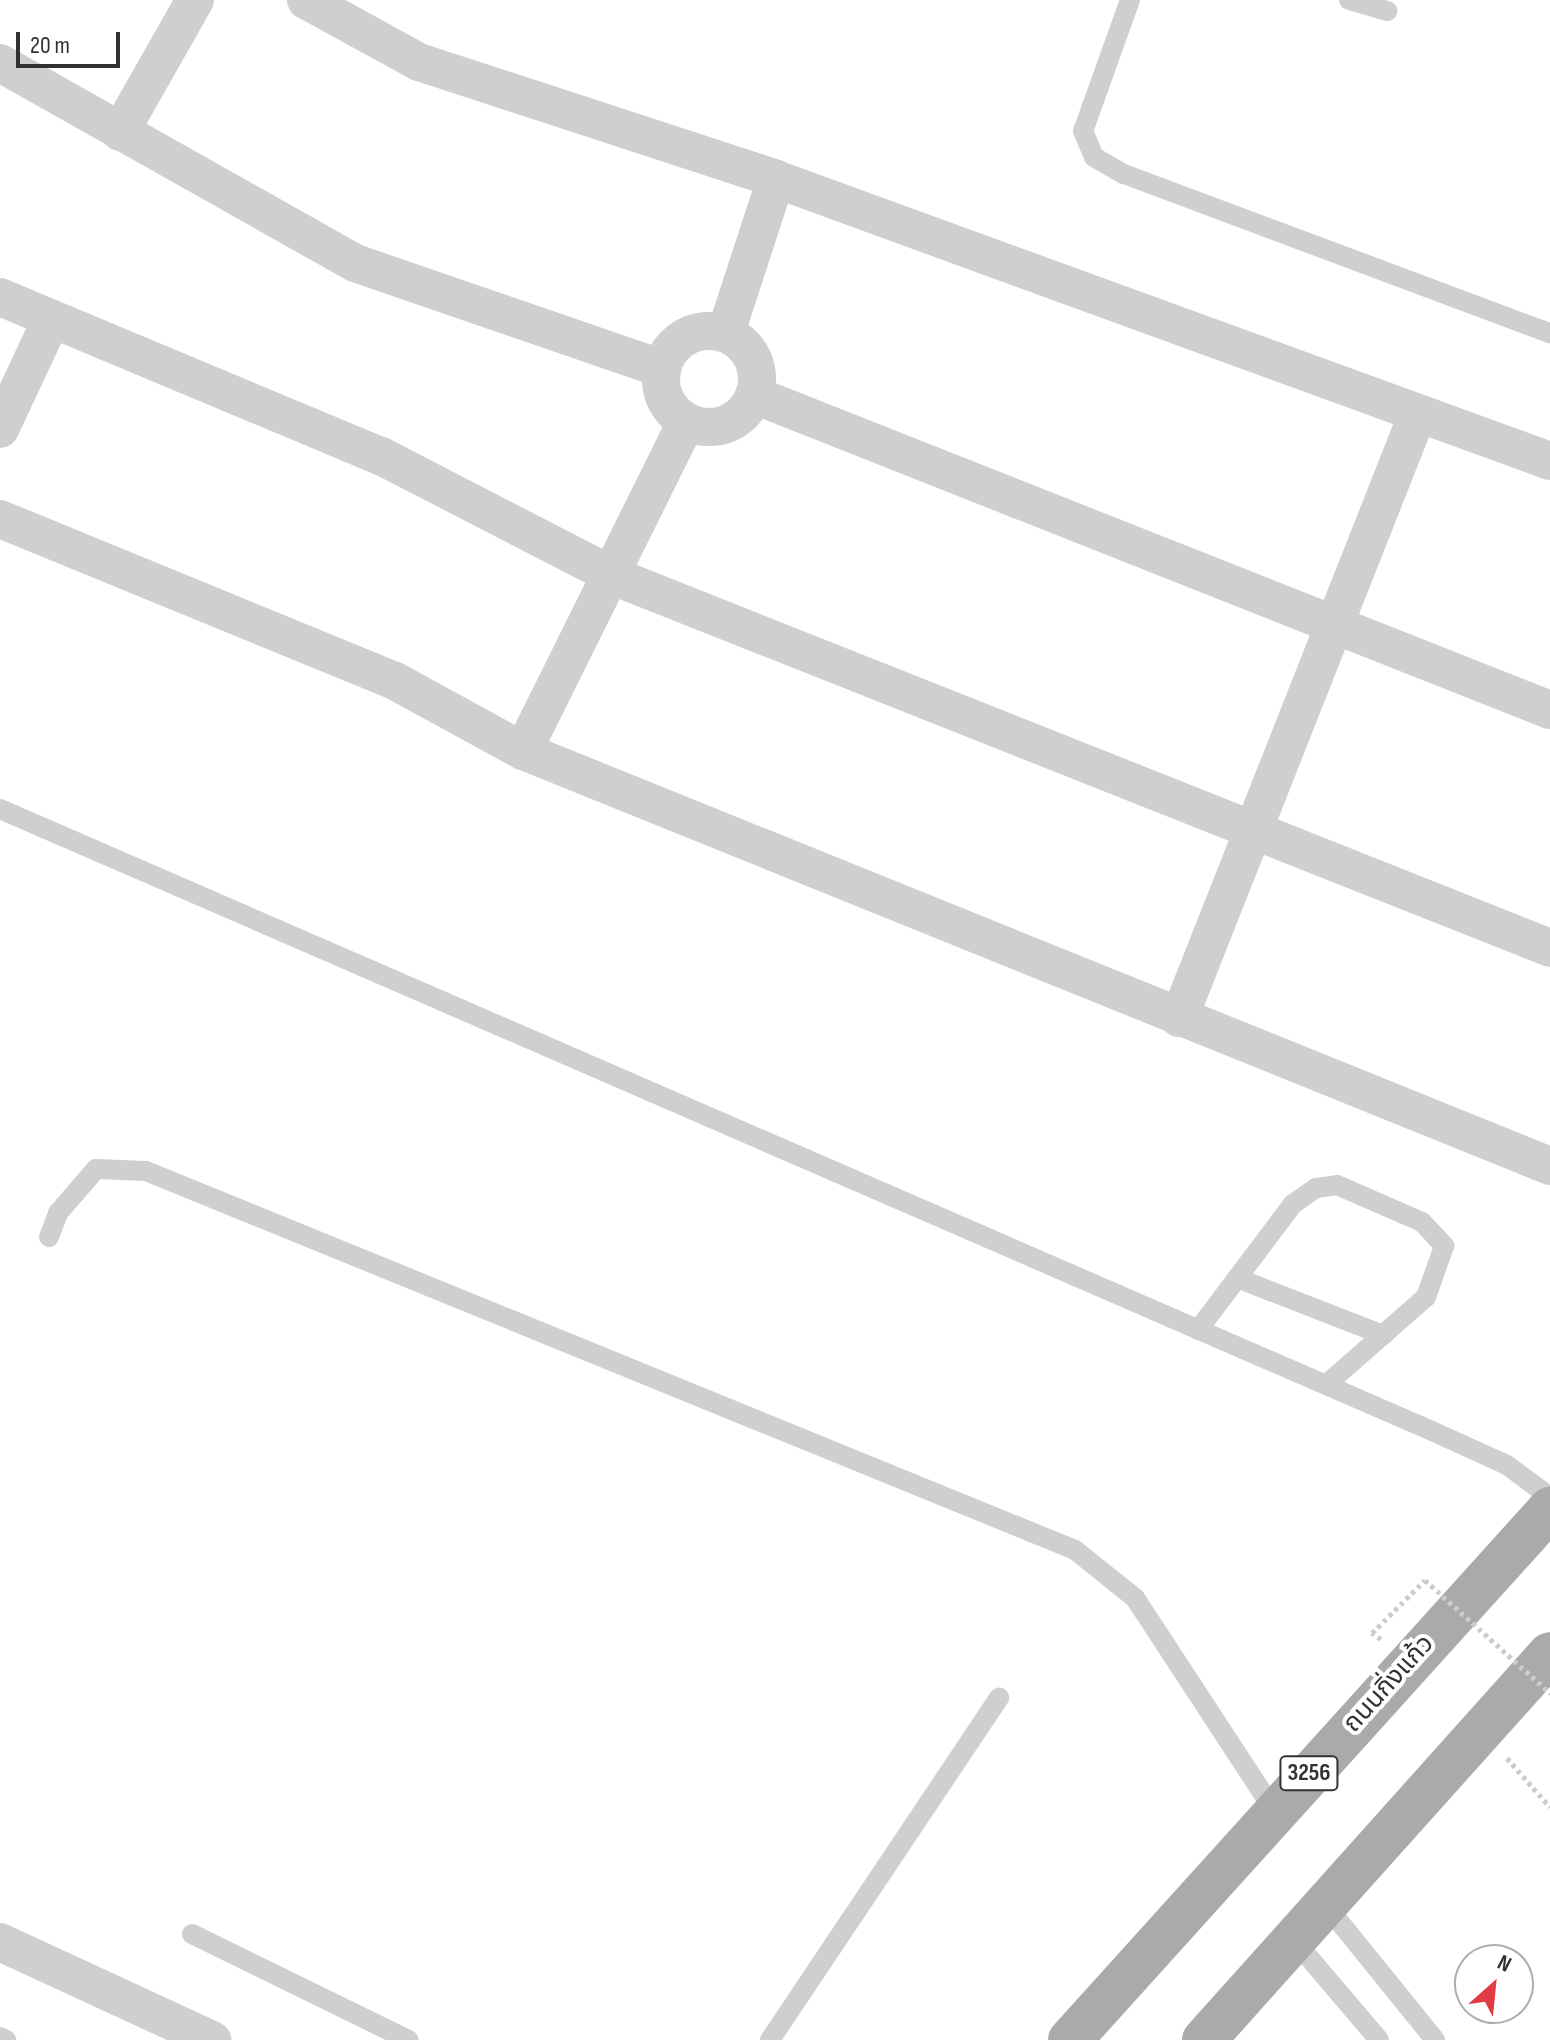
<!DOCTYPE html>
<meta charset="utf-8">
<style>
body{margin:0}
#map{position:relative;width:1550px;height:2040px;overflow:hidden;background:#fff;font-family:"Sofia Sans Condensed","Noto Sans Thai",sans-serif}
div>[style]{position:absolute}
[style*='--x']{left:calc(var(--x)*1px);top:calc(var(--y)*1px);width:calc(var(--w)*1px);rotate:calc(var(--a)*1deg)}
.path>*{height:5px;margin-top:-2.5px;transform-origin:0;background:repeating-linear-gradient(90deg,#ccc 0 4px,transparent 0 8px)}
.lane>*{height:20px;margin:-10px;padding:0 10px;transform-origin:10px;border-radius:10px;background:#cfcfcf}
.street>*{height:38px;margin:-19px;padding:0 19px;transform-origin:19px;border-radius:19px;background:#cfcfcf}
.street>.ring{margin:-19px;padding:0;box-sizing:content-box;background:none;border:38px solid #cfcfcf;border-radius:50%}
.primary>*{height:44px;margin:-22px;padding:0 22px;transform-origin:22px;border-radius:22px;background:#aaa}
.path-bridge>*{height:5px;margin-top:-2.5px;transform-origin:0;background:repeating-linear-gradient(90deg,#ccc 0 4px,transparent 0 8px)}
span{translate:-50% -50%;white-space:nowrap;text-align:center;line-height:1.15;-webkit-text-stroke:8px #fff;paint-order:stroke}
.shield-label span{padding:2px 6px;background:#fff;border:2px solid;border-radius:6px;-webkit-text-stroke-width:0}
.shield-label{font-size:24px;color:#323232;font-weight:700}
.street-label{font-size:26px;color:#323232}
.north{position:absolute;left:1454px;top:1944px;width:80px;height:80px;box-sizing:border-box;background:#fff;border:2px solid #adadad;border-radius:50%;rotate:27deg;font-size:22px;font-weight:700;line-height:32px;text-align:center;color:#323232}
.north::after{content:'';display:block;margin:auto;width:28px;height:36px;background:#e33b43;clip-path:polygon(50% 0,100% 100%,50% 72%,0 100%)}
.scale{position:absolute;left:16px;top:32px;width:104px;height:36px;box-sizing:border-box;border:4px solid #323232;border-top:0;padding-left:10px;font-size:24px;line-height:28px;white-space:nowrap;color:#323232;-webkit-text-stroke:6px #fff;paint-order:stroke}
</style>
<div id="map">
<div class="path">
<i style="--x:1381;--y:1639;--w:11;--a:-146"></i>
<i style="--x:1372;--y:1633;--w:75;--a:-45"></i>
<i style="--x:1507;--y:1758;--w:65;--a:48.7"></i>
</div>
<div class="lane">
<i style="--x:1130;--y:0;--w:139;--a:109.7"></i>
<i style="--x:1083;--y:131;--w:28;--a:67"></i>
<i style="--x:1094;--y:157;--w:34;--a:30"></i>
<i style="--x:1124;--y:174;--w:455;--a:20.5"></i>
<i style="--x:1349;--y:0;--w:40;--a:16"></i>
<i style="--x:0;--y:809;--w:1561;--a:23.48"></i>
<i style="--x:1432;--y:1431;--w:82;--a:24.4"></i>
<i style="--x:1507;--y:1465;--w:54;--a:36.7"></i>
<i style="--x:49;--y:1237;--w:26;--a:-69"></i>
<i style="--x:58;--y:1213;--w:58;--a:-49.2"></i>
<i style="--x:96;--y:1169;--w:50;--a:2.3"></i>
<i style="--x:146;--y:1171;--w:1003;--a:22.19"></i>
<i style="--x:1075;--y:1550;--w:77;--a:38.7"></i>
<i style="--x:1135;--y:1598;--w:256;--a:56.8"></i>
<i style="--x:1237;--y:1278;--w:157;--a:21.3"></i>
<i style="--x:1198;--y:1330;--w:158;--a:-53"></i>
<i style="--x:1293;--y:1204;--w:28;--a:-35"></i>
<i style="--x:1316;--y:1188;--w:21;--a:-8"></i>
<i style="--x:1337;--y:1185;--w:93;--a:23.5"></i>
<i style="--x:1422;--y:1222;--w:33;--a:47"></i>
<i style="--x:1444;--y:1246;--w:54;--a:109.4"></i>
<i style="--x:1426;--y:1297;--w:133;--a:138.7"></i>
<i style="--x:1325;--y:1904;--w:175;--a:51"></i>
<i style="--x:192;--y:1934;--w:241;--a:26.1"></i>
<i style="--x:1294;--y:1940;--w:131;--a:49.6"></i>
<i style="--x:0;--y:2037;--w:7;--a:27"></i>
<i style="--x:770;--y:2040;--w:412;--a:-56.2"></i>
</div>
<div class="street">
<i style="--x:306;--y:0;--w:129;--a:28.8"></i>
<i style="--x:419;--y:62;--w:376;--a:18.1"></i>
<i style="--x:776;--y:179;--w:824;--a:20.02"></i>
<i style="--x:0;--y:63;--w:407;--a:29.4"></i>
<i style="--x:355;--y:263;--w:325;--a:19"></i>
<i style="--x:120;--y:132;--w:152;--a:-60.4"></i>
<i style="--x:0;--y:297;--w:413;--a:22.7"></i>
<i style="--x:381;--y:456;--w:261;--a:27.3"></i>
<i style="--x:613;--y:576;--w:1008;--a:21.65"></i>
<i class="ring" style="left:661px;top:331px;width:58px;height:58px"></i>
<i style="--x:726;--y:332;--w:161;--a:-71.9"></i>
<i style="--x:754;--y:395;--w:856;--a:21.59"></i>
<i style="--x:0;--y:429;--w:120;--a:-64.9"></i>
<i style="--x:0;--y:519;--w:427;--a:22.3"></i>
<i style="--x:395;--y:681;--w:146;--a:28.7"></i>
<i style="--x:523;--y:751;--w:1108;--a:22"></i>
<i style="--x:523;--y:751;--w:367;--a:-63.6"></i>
<i style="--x:1179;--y:1018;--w:650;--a:-68.44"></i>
<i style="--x:0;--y:1942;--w:234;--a:24.8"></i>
</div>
<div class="primary">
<i style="--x:1070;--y:2040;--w:716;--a:-47.89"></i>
<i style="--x:1204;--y:2040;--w:518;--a:-48.13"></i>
</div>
<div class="path-bridge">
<i style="--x:1425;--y:1580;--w:169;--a:42.1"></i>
</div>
<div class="shield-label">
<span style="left:1309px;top:1773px">3256</span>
</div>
<div class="street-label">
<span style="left:1389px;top:1684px;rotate:-48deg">ถนนกิ่งแก้ว</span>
</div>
<div class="north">N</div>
<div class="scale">20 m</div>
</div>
